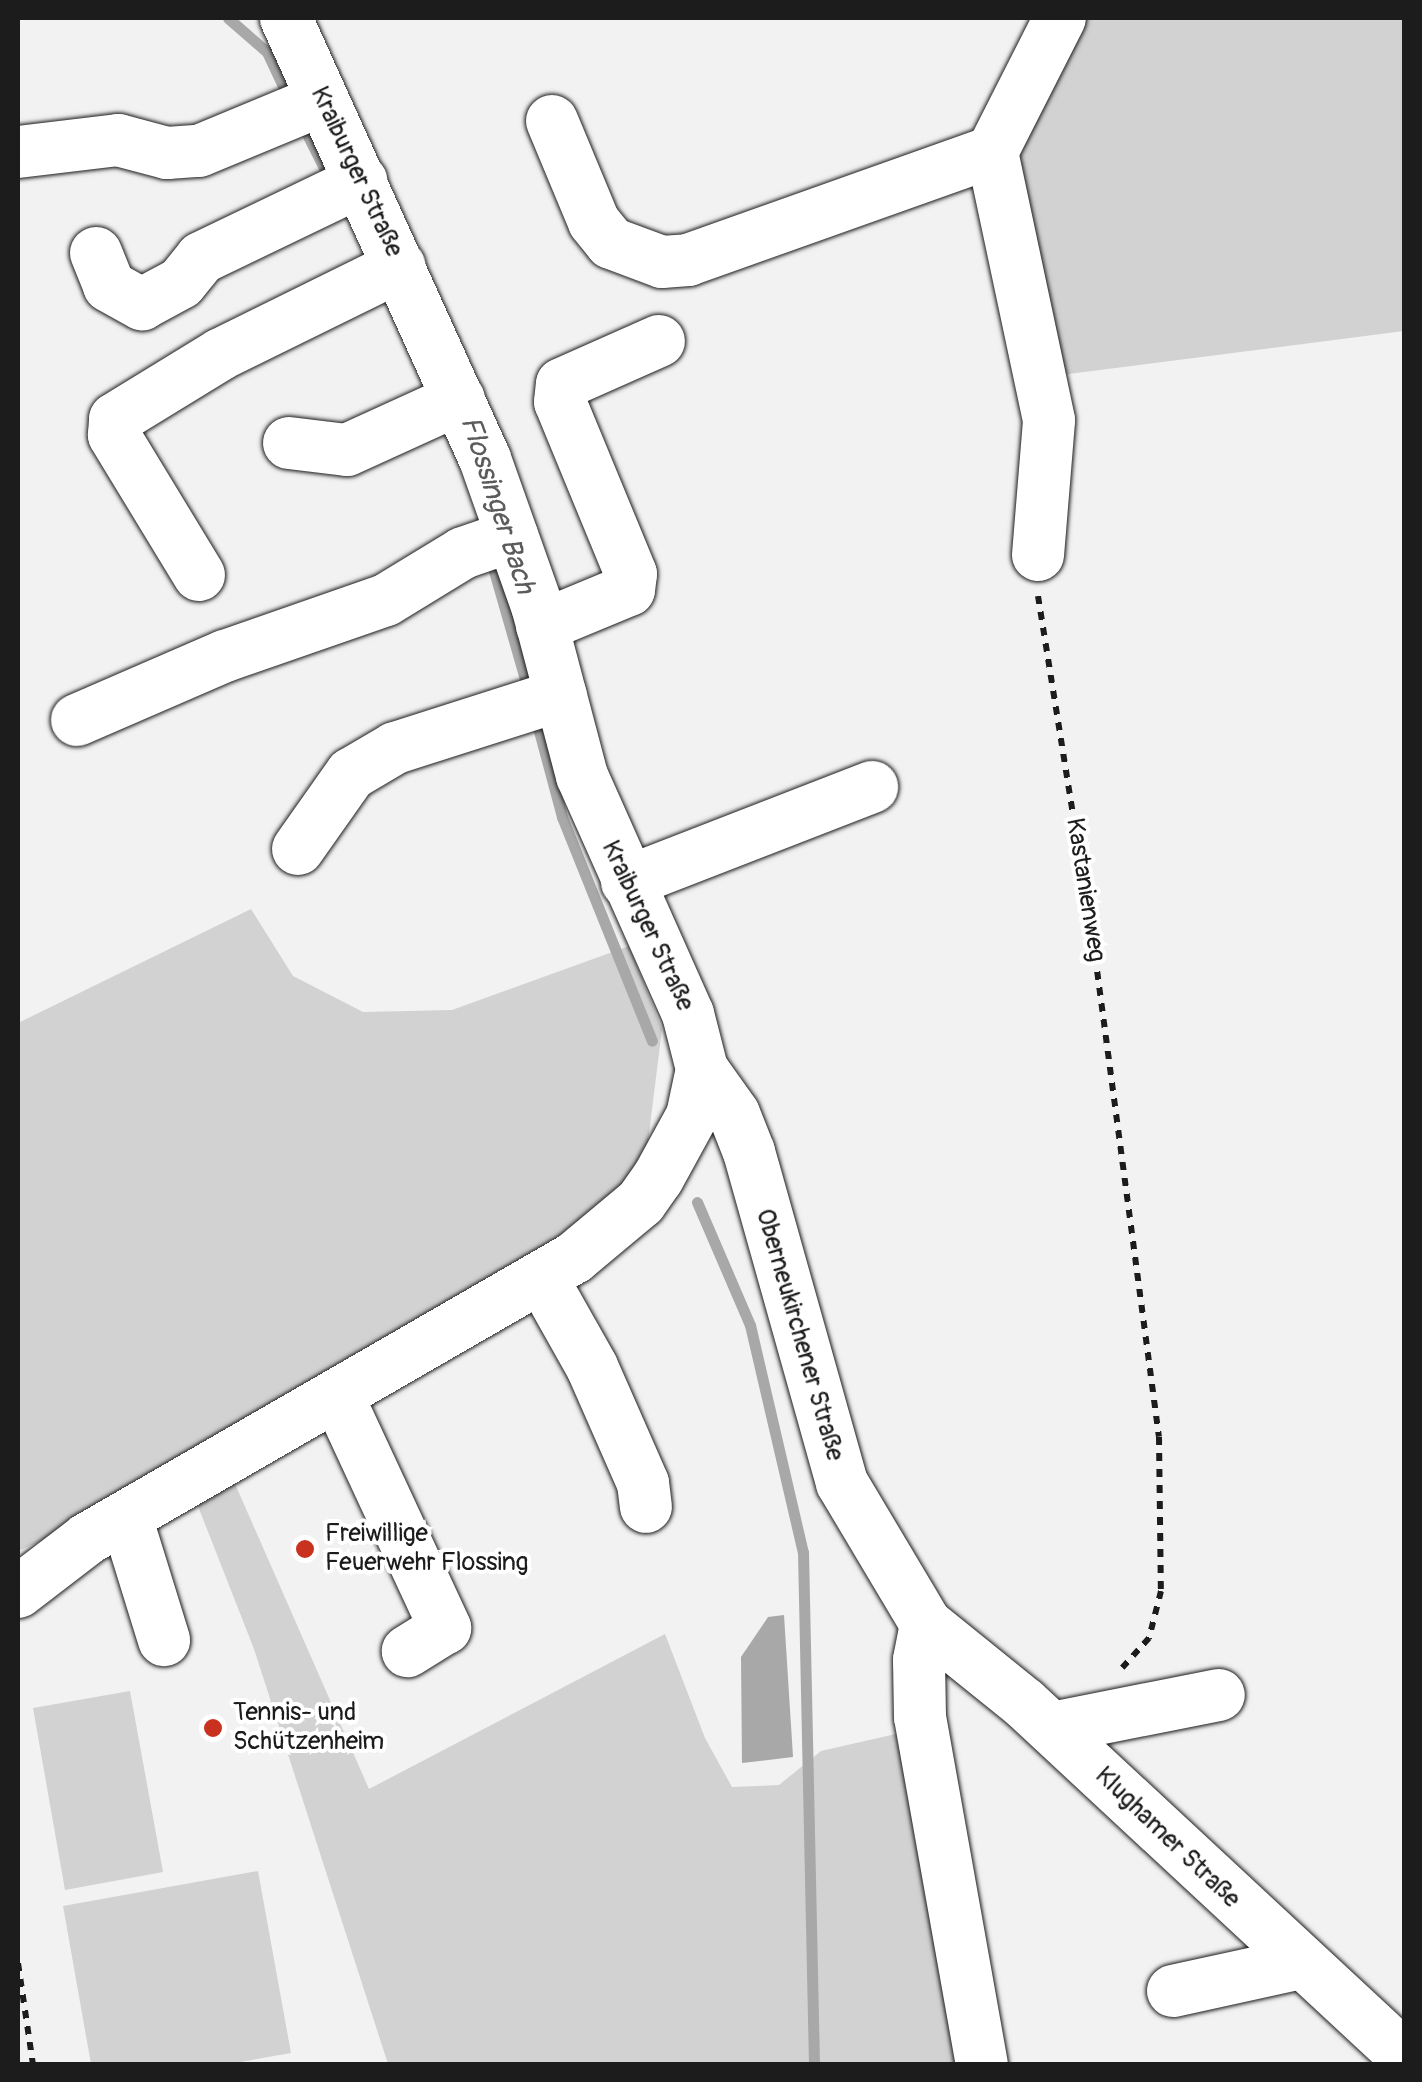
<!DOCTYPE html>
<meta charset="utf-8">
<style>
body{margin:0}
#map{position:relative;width:1422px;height:2082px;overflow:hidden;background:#f2f2f2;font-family:Pangolin,sans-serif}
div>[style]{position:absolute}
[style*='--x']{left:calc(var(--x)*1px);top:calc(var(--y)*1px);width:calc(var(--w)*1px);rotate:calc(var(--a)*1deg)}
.green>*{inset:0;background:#d2d2d2}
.water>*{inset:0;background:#a8a8a8}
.stream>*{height:11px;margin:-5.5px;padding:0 5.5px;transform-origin:5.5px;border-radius:5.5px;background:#a8a8a8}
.path>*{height:6px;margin-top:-3px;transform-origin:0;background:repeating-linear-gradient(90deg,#1c1c1c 0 8px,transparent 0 16px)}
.roads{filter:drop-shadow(0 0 2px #1c1c1c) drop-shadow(0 0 2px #1c1c1c)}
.minor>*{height:52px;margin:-26px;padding:0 26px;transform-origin:26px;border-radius:26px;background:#fff}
.dots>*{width:28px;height:28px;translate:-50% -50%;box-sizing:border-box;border:5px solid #fff;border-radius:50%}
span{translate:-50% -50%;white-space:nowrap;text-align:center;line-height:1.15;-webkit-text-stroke:8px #fff;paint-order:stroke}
.street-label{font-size:25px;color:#1c1c1c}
.poi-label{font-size:25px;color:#1c1c1c}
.left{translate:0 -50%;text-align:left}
.water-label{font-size:28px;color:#5b5b5b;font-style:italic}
.frame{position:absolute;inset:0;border:20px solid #1c1c1c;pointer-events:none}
</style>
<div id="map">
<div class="green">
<i style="clip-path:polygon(1072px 18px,1404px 18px,1404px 331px,1053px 376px,1004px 148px)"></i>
<i style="clip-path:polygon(251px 909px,293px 976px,363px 1012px,452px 1010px,629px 946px,662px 1029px,647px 1150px,606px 1208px,95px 1517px,18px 1551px,18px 1023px)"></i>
<i style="clip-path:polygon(232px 1477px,369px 1789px,665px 1634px,705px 1738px,732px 1787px,779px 1785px,821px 1751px,909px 1731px,963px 2064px,388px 2064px,254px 1649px,194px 1496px)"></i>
<i style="clip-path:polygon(130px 1691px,163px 1872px,65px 1890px,33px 1708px)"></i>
<i style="clip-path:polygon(258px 1871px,291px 2053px,229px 2064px,91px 2064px,63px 1906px)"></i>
</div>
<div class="water">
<i style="clip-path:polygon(784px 1615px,793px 1757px,742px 1763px,741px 1657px,768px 1617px)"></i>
</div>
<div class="stream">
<i style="--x:228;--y:18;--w:52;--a:41.1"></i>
<i style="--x:267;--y:52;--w:54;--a:64.9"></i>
<i style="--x:301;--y:122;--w:67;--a:63.4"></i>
<i style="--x:490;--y:557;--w:141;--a:74"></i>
<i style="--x:535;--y:716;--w:105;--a:75"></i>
<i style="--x:562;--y:817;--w:241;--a:68.1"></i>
<i style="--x:697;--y:1202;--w:134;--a:66.7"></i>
<i style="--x:750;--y:1325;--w:233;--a:76.9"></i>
<i style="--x:803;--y:1552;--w:512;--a:88.77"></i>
</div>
<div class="path">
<i style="--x:1038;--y:596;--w:348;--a:80.9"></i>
<i style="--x:1093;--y:940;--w:501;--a:82.44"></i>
<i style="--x:1159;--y:1437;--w:154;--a:89.3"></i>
<i style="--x:1161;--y:1591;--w:49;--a:104.3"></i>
<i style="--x:1149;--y:1638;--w:40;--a:132"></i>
<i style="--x:18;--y:1963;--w:102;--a:81.6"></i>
</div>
<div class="roads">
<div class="minor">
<i style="--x:552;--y:121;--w:109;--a:67.4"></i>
<i style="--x:594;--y:222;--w:27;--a:51"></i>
<i style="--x:611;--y:243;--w:54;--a:20.4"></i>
<i style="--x:662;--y:262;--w:26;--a:-4"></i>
<i style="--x:688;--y:260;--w:323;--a:-19.6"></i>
<i style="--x:18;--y:152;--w:101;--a:-6.8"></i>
<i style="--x:118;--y:140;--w:51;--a:14.9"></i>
<i style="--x:167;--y:153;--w:32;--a:-4"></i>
<i style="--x:199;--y:151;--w:133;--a:-22.5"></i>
<i style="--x:96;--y:253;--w:35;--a:68"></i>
<i style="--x:109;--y:286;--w:38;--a:29"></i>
<i style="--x:142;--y:304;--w:44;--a:-28.3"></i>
<i style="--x:181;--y:283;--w:32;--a:-51"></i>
<i style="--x:201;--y:258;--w:178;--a:-25.7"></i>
<i style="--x:289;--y:443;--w:58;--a:6.9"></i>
<i style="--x:347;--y:450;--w:123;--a:-24.5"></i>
<i style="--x:1038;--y:555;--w:135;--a:-85.3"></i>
<i style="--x:1049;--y:420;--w:274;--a:-102"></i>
<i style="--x:992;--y:152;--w:150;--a:-63.1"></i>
<i style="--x:199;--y:575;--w:164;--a:-121.3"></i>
<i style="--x:114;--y:435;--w:16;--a:-86"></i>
<i style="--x:115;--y:419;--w:124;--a:-31.5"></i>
<i style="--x:221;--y:354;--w:199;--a:-26.2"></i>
<i style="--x:542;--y:626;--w:94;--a:-22.5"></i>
<i style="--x:629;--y:590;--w:16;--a:-83"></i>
<i style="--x:631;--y:574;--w:186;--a:-112.4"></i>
<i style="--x:560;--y:402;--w:18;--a:-84"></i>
<i style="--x:562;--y:384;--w:106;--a:-23.9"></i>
<i style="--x:77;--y:720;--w:161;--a:-23.4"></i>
<i style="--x:225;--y:656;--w:170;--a:-19.2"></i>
<i style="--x:386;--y:600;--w:90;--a:-31.4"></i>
<i style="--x:463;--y:553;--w:52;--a:-19.1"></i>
<i style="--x:298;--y:849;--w:92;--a:-54.8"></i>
<i style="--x:351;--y:774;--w:51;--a:-30.6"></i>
<i style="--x:395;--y:748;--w:174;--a:-17.7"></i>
<i style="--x:627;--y:882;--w:263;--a:-21.2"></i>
<i style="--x:702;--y:1069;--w:55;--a:54.6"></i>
<i style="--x:734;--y:1114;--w:41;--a:68.5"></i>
<i style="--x:749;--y:1152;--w:344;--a:74.3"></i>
<i style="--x:842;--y:1483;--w:164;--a:59.2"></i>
<i style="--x:926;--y:1624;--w:126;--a:38.9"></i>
<i style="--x:1024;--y:1703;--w:519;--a:42.89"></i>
<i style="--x:543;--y:1280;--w:100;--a:60.6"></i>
<i style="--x:592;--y:1367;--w:127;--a:66.3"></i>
<i style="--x:643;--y:1483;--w:24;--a:83"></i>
<i style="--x:338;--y:1397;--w:255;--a:65.1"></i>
<i style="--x:445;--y:1628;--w:44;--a:148.1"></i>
<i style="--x:126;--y:1517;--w:129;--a:72.8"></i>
<i style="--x:18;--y:1592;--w:87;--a:-37.5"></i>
<i style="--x:87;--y:1539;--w:562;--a:-29.99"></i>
<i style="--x:574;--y:1258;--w:87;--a:-39.9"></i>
<i style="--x:641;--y:1202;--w:29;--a:-55"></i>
<i style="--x:658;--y:1178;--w:71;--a:-61.3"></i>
<i style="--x:692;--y:1116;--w:48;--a:-78"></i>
<i style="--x:702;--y:1069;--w:57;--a:-104.3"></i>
<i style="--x:688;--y:1014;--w:261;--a:-114"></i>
<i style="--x:582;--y:776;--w:176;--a:-104.8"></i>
<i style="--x:537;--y:606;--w:156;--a:-109.5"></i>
<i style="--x:485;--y:459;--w:484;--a:-114.3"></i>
<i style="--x:926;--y:1624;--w:37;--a:101"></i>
<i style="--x:919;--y:1660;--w:57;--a:89"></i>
<i style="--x:920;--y:1717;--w:352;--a:79.9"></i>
<i style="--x:1052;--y:1728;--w:170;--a:-11.2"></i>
<i style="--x:1173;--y:1991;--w:127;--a:-12.3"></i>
</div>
</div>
<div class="dots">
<i style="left:305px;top:1549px;background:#c8321e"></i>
<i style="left:213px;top:1728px;background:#c8321e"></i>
</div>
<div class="street-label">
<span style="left:356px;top:172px;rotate:65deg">Kraiburger Straße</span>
<span style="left:1085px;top:890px;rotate:81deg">Kastanienweg</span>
<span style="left:647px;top:926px;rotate:65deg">Kraiburger Straße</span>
<span style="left:799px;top:1335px;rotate:74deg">Oberneukirchener Straße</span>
<span style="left:1167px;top:1838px;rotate:44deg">Klughamer Straße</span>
</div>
<div class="poi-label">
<span class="left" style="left:325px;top:1549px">Freiwillige<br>Feuerwehr Flossing</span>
<span class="left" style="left:233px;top:1728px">Tennis- und<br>Schützenheim</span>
</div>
<div class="water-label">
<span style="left:497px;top:505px;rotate:72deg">Flossinger Bach</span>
</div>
<div class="frame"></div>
</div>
